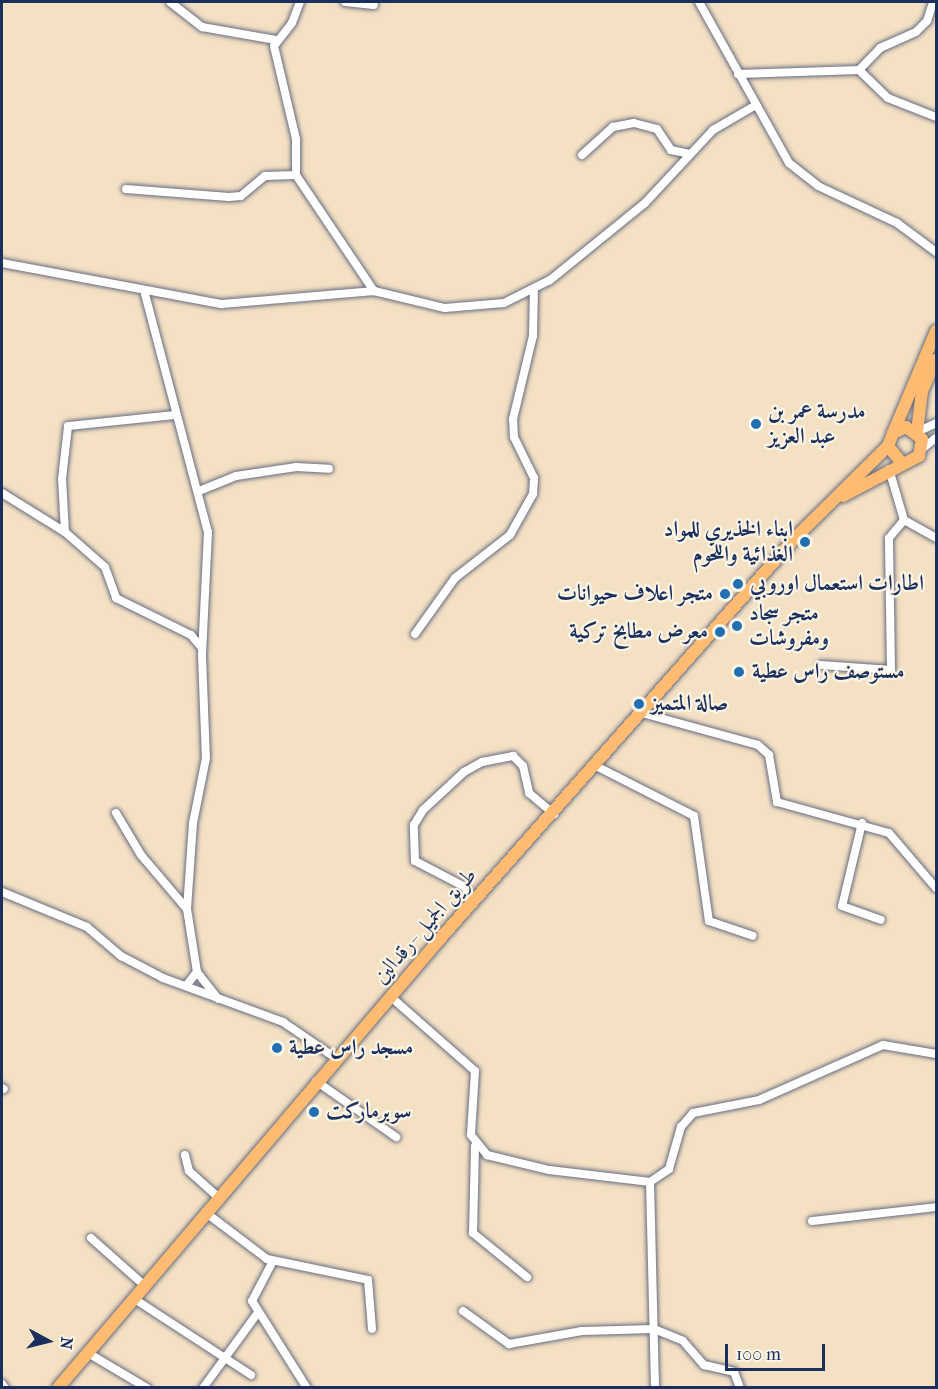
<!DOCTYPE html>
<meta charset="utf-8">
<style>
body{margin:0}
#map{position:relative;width:938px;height:1389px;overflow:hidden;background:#f4e0c3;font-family:"IM FELL French Canon",Amiri,serif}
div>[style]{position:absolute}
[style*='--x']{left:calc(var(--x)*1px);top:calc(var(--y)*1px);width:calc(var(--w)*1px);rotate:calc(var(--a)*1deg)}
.roads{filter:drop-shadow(0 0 2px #676d81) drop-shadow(0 0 2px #676d81)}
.minor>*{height:8px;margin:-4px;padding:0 4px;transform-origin:4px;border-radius:4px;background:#fff}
.primary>*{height:12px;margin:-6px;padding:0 6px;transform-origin:6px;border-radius:6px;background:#febb71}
.dots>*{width:16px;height:16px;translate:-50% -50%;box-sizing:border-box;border:3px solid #fcf5e5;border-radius:50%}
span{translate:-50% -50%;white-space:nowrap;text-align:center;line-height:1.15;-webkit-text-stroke:4.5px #fcf5e5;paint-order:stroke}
.poi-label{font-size:22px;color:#1b2f5e;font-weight:700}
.left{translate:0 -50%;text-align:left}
.right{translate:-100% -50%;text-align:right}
.street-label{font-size:22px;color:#1b2f5e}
.frame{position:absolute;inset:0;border:3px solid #1b2f5e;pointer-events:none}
.north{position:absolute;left:18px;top:1311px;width:60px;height:60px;-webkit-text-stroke:4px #fcf5e5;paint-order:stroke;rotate:97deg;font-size:16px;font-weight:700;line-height:24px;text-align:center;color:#1b2f5e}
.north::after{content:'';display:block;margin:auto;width:21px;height:27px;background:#1b2f5e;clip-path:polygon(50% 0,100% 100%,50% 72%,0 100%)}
.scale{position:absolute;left:725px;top:1344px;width:100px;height:27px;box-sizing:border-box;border:3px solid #1b2f5e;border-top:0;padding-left:8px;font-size:18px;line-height:21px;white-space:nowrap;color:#1b2f5e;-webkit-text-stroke:4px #fcf5e5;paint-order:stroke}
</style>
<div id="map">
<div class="roads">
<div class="minor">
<i style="--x:170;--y:2;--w:41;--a:38"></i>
<i style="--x:202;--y:27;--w:75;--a:10"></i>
<i style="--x:300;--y:2;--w:22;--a:111"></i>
<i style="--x:292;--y:23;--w:29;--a:128"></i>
<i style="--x:274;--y:46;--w:96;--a:76.7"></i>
<i style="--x:296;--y:139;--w:36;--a:90"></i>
<i style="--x:296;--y:175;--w:140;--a:56.1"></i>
<i style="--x:345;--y:2;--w:29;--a:6"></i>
<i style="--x:699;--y:2;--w:184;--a:60.8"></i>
<i style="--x:789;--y:163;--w:37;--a:38"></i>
<i style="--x:818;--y:186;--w:87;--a:25.1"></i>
<i style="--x:897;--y:223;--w:49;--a:36.6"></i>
<i style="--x:859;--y:70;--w:30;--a:-46"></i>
<i style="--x:880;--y:48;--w:39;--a:-24"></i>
<i style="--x:916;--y:32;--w:16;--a:-45"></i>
<i style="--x:927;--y:21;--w:20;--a:-72"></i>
<i style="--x:738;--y:74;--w:121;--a:-1.9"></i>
<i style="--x:859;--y:70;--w:40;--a:44"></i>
<i style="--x:888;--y:98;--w:52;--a:21.6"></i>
<i style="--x:582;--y:155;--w:42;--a:-42.1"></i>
<i style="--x:613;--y:127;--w:21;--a:-11"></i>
<i style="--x:634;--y:123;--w:24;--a:15"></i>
<i style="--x:657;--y:129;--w:25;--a:56"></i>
<i style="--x:671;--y:150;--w:19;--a:12"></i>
<i style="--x:126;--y:189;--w:103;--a:4.4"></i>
<i style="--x:229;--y:197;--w:12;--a:-5"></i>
<i style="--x:241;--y:196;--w:31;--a:-40"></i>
<i style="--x:265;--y:176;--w:31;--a:-2"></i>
<i style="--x:2;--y:263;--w:224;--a:10.6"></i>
<i style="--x:222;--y:304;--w:153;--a:-4.9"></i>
<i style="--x:374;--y:291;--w:73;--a:13.5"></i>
<i style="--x:445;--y:308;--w:59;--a:-4.8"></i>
<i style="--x:504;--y:303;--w:51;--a:-26.6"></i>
<i style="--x:550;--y:280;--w:122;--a:-39"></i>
<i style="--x:645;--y:203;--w:100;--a:-47"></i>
<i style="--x:713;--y:130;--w:50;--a:-30.2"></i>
<i style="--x:145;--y:294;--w:246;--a:75.2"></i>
<i style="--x:208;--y:532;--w:124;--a:92.8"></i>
<i style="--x:202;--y:656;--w:102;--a:87.8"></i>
<i style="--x:206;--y:758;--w:66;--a:101.3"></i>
<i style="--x:193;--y:823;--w:86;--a:94"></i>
<i style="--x:187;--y:909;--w:64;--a:81"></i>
<i style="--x:197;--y:972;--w:34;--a:52"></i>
<i style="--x:917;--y:432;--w:21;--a:-25"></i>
<i style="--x:923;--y:448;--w:16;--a:-38"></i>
<i style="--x:889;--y:469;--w:53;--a:73.6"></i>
<i style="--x:904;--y:520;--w:37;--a:29"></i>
<i style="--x:199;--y:491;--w:40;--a:-22"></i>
<i style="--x:236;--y:476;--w:61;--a:-8.5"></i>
<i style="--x:296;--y:467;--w:33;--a:3"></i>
<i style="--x:2;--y:493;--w:74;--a:31.8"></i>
<i style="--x:65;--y:532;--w:53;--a:41.2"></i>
<i style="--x:105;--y:567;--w:33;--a:70"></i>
<i style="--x:116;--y:598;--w:84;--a:26.3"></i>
<i style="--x:191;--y:635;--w:17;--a:50"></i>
<i style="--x:65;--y:532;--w:53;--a:-93.2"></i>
<i style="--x:62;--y:479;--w:53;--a:-83.5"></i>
<i style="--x:68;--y:426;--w:108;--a:-5.9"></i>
<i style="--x:415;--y:634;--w:69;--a:-54.5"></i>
<i style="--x:455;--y:578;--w:70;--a:-38"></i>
<i style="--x:510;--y:535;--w:47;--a:-60.7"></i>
<i style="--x:533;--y:494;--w:16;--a:-86"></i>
<i style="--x:534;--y:478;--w:46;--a:-116"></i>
<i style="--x:514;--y:437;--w:18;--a:-93"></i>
<i style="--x:513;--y:419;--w:85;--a:-76.5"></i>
<i style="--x:533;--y:336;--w:46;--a:-88.8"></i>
<i style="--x:821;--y:665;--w:70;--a:4.1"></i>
<i style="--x:891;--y:670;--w:132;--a:-90.9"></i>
<i style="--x:889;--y:538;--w:23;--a:-50"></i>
<i style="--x:642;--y:713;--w:120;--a:15.4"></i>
<i style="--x:758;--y:745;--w:15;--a:42"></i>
<i style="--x:769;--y:755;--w:48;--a:80.3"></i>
<i style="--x:777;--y:802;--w:116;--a:15.5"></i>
<i style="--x:889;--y:833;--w:72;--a:49.5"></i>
<i style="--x:596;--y:766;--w:110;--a:27"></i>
<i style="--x:694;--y:816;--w:106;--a:81.9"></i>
<i style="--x:709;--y:921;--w:46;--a:18.8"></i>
<i style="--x:116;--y:813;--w:49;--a:59.2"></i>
<i style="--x:141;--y:855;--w:71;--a:49.6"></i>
<i style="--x:862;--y:823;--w:85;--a:103.5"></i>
<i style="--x:842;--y:906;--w:41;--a:19.7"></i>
<i style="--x:2;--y:892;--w:92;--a:22.4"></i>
<i style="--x:87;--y:927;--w:45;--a:40.5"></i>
<i style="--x:121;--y:956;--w:47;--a:27.6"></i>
<i style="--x:163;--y:978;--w:128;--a:20.1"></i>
<i style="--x:283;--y:1022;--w:65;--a:34.4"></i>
<i style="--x:471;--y:904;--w:18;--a:-109"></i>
<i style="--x:465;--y:887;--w:56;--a:-152.5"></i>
<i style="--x:415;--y:861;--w:36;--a:-92"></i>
<i style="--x:414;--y:825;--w:17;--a:-59"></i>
<i style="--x:423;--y:810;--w:56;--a:-42.8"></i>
<i style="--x:464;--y:772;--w:21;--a:-29"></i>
<i style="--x:482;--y:762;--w:32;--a:-11"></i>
<i style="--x:513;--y:756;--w:14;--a:45"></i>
<i style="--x:523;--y:766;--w:28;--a:77"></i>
<i style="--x:529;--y:793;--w:33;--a:40"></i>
<i style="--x:186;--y:986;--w:18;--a:-52"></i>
<i style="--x:391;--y:997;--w:112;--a:41.4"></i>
<i style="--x:475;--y:1071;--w:64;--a:93.6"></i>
<i style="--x:471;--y:1135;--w:26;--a:51"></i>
<i style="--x:487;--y:1155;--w:64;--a:13.6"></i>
<i style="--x:549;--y:1170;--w:102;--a:6.8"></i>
<i style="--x:650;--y:1182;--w:23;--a:-34"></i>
<i style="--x:669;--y:1169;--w:44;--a:-74.1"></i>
<i style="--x:681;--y:1127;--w:18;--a:-49"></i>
<i style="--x:693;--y:1113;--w:67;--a:-11.1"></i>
<i style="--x:759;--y:1100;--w:136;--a:-23.9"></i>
<i style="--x:883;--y:1045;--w:54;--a:9.6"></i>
<i style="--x:316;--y:1081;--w:98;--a:35"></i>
<i style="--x:2;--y:1088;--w:2;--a:27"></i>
<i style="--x:475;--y:1146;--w:87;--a:91.3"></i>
<i style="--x:473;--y:1233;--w:70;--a:39.2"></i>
<i style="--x:185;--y:1155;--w:16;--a:76"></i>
<i style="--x:189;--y:1171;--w:39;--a:42"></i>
<i style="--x:650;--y:1182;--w:206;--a:88.6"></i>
<i style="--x:205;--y:1212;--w:78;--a:37.2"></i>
<i style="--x:267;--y:1259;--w:103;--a:11.7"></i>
<i style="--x:368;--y:1280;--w:49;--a:85.3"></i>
<i style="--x:812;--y:1221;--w:125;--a:-6.4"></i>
<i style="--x:91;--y:1238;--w:71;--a:41.6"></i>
<i style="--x:273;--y:1261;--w:45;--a:117.7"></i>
<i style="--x:252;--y:1301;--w:103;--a:57.7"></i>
<i style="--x:133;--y:1298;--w:141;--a:33.1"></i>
<i style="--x:463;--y:1311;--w:57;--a:35.7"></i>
<i style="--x:509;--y:1344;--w:74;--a:-10.1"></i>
<i style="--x:582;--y:1331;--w:72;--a:-1.6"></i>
<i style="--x:654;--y:1329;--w:31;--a:22"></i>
<i style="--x:683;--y:1341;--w:32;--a:49"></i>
<i style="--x:704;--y:1365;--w:31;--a:13"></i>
<i style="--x:734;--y:1372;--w:17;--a:69"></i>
<i style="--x:88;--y:1353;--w:69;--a:30.7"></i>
<i style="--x:2;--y:1384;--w:5;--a:53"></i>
<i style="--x:203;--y:1388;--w:92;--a:-53.9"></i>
</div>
<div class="primary">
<i style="--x:917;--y:432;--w:41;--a:-83"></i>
<i style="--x:922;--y:391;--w:34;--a:-66"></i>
<i style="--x:893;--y:433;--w:111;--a:-67.1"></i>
<i style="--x:843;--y:496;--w:86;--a:-27.8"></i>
<i style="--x:919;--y:456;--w:17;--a:-80"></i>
<i style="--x:922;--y:439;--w:20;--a:-143"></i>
<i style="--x:906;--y:427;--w:14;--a:155"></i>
<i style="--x:893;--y:433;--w:14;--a:111"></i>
<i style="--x:888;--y:446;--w:21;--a:51"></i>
<i style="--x:58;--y:1388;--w:588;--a:-49.62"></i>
<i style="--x:439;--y:940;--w:537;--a:-48.47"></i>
<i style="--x:795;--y:538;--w:131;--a:-44.7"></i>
</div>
</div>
<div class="dots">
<i style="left:756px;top:424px;background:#1f6fb2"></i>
<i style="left:805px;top:542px;background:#1f6fb2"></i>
<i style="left:738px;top:584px;background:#1f6fb2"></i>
<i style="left:725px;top:594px;background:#1f6fb2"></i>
<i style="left:737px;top:626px;background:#1f6fb2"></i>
<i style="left:720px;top:632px;background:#1f6fb2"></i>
<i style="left:739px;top:672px;background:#1f6fb2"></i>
<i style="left:639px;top:704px;background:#1f6fb2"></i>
<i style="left:277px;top:1048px;background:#1f6fb2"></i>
<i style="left:314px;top:1112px;background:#1f6fb2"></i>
</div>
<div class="poi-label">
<span class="left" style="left:768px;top:424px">مدرسة عمر بن<br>عبد العزيز</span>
<span class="right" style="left:793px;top:542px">ابناء الخذيري للمواد<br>الغذائية واللحوم</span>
<span class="left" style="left:750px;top:584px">اطارات استعمال اوروبي</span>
<span class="right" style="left:713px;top:594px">متجر اعلاف حيوانات</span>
<span class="left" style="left:749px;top:626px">متجر سجاد<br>ومفروشات</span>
<span class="right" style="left:708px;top:632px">معرض مطابخ تركية</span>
<span class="left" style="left:752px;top:672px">مستوصف راس عطية</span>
<span class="left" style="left:651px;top:704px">صالة المتميز</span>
<span class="left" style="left:289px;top:1048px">مسجد راس عطية</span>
<span class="left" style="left:326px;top:1112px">سوبرماركت</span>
</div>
<div class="street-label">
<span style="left:425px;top:926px;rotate:-49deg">طريق الجميل -رقدالين</span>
</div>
<div class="frame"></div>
<div class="north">N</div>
<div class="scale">100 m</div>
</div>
